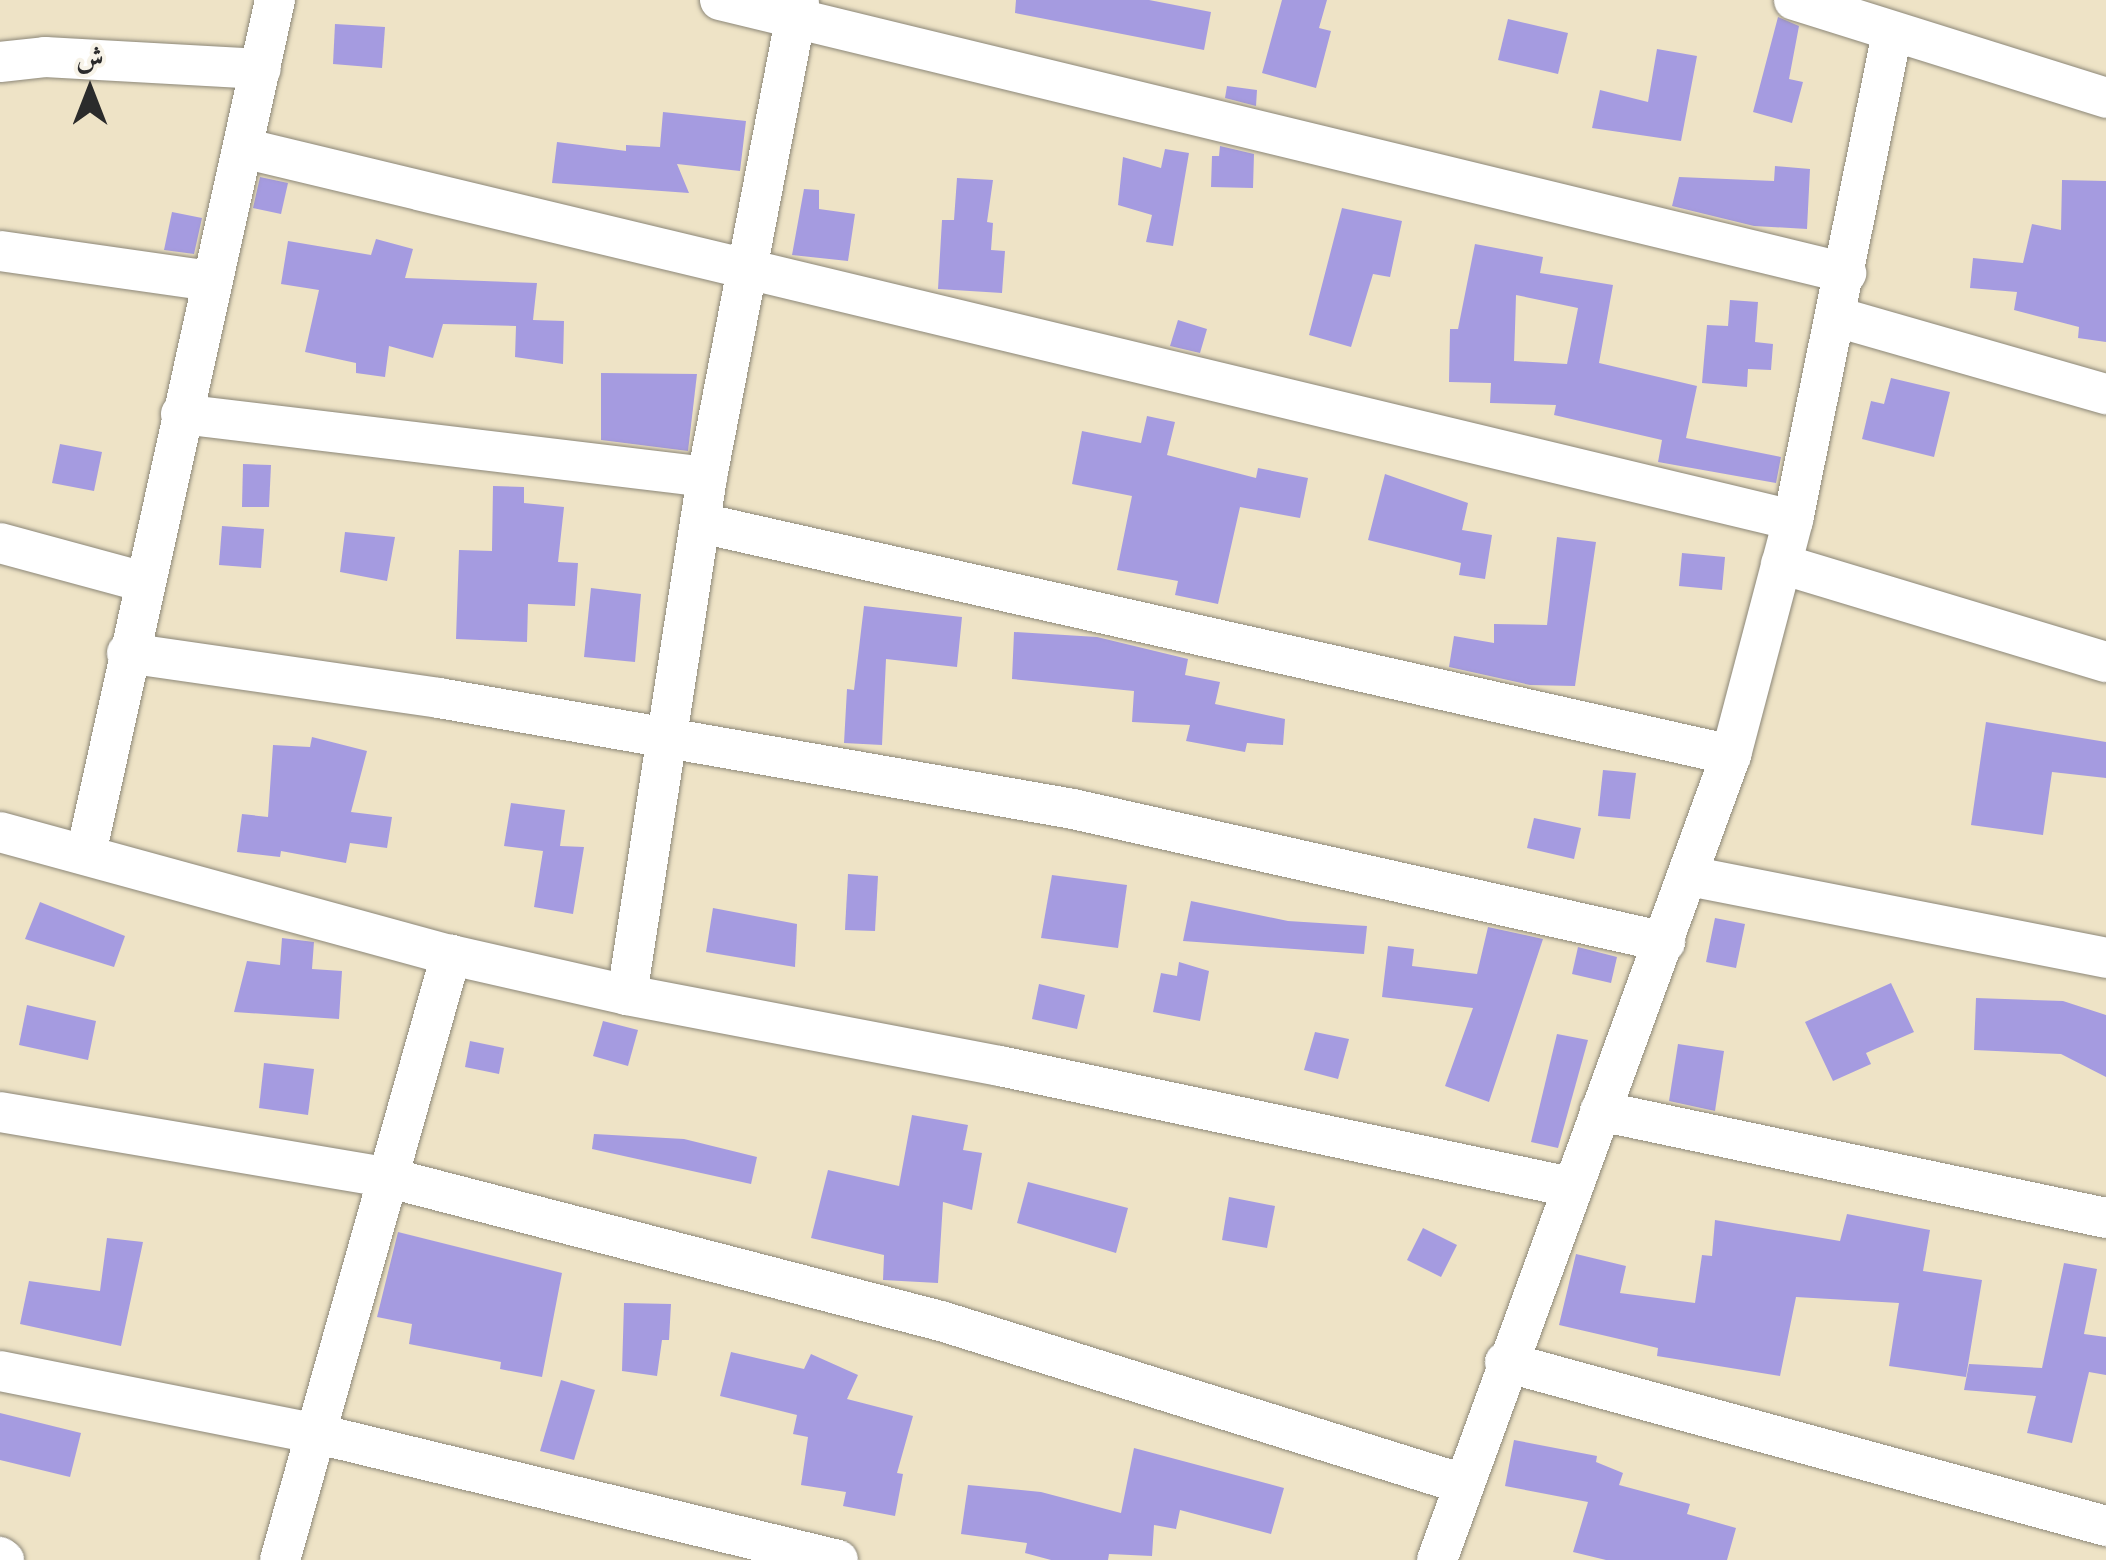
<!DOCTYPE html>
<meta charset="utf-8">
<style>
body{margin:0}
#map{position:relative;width:2106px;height:1560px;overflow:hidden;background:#eee3c6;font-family:"IM FELL English",Amiri,serif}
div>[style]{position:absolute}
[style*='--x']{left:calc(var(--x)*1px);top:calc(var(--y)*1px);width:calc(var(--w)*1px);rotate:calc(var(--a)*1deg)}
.building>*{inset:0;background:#a59be0}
.roads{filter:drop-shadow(0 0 2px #8c8778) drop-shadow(0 0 2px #8c8778)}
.minor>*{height:40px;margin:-20px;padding:0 20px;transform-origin:20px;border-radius:20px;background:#fff}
span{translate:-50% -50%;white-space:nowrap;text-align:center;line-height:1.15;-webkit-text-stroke:9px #f7f3e8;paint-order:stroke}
.north{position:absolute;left:40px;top:40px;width:100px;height:100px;-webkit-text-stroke:8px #f7f3e8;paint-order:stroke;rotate:0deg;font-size:28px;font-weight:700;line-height:40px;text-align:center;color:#2b2b2b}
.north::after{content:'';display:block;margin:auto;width:35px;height:45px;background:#2b2b2b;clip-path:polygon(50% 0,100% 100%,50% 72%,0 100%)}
</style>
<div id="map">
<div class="building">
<i style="clip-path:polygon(1016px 0,1149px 0,1211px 12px,1204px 50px,1015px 13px)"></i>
<i style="clip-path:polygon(1282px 0,1327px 0,1319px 28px,1331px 31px,1316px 88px,1262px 73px)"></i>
<i style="clip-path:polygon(1778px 17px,1799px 26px,1789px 79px,1803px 82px,1792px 123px,1753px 112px)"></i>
<i style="clip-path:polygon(1508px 19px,1568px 33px,1558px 74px,1498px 60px)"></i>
<i style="clip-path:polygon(335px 24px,385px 27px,382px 68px,333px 64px)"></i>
<i style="clip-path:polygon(1657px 49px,1697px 56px,1681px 141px,1592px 128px,1600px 90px,1648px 102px)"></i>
<i style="clip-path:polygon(1227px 86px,1257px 90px,1256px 106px,1225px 98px)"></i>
<i style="clip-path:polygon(663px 112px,746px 121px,740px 171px,677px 164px,689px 193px,552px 183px,557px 142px,626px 151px,626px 145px,660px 147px)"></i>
<i style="clip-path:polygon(1220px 146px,1254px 154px,1253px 188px,1211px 187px,1212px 156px,1219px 156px)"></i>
<i style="clip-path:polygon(1165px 149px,1189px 153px,1173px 246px,1146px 242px,1152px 215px,1118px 205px,1123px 157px,1161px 168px)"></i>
<i style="clip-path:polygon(1775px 166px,1810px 169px,1807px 229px,1754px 226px,1672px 206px,1679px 177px,1774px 181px)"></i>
<i style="clip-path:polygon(260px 177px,288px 183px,281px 214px,253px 208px)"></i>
<i style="clip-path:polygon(957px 178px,993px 180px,987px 222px,993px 223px,991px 250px,1005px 251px,1002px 293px,938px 289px,942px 220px,954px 220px)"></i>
<i style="clip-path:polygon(2062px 180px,2106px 181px,2106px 342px,2078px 338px,2079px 327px,2014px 310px,2017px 292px,1970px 288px,1973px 258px,2023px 263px,2032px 224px,2061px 230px)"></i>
<i style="clip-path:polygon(804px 189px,819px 190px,819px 209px,855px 214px,848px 261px,792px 255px)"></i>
<i style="clip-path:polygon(1342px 208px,1402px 221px,1390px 277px,1373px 274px,1351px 347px,1309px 335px)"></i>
<i style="clip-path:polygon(172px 212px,202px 218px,194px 254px,164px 250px)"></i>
<i style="clip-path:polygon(376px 239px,413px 249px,405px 278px,537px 283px,533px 320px,564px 321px,563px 364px,515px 357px,516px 326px,443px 324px,433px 358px,389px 346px,385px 377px,356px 373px,356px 363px,305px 352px,319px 290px,281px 284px,288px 241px,371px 255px)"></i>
<i style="clip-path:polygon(evenodd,1475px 244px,1543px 257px,1540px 273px,1613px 285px,1599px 363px,1697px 386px,1686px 438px,1781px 457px,1776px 483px,1658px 462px,1662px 440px,1554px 415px,1556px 405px,1490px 403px,1491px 383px,1449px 382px,1450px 329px,1458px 329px,1475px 244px,1516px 295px,1578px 308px,1567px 364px,1514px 361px,1516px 295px)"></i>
<i style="clip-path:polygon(1730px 300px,1758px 302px,1755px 342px,1773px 344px,1771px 370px,1748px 369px,1747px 387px,1702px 383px,1707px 325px,1728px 326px)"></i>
<i style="clip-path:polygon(1178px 320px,1207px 329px,1200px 353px,1170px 346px)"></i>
<i style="clip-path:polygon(601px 373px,697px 374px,688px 451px,601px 440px)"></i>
<i style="clip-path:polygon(1891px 378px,1950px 392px,1934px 457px,1862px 439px,1871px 401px,1884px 404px)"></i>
<i style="clip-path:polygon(1147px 416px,1175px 422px,1167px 455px,1256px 478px,1258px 468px,1308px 478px,1300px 518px,1240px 507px,1218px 604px,1175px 595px,1178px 581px,1117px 570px,1132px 496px,1072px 484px,1082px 431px,1141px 443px)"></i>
<i style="clip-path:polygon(60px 444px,102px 452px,94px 491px,52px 483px)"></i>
<i style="clip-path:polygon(243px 464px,271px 465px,269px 507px,242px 507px)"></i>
<i style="clip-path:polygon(1385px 474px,1468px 503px,1462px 530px,1492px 535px,1485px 579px,1459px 575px,1461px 563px,1368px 540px)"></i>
<i style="clip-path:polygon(493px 486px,524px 487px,524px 503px,564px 507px,558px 562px,578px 563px,575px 606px,528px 604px,527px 642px,456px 639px,459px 550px,492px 551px)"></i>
<i style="clip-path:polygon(222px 526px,264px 529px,261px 568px,219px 565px)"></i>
<i style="clip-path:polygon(345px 532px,395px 537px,387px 581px,340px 572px)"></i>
<i style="clip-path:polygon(1557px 537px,1596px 542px,1575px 686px,1530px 685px,1449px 667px,1454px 636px,1494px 643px,1494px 624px,1547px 625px)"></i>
<i style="clip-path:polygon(1682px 553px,1725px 557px,1722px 590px,1679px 586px)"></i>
<i style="clip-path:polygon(591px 588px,641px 594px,635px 662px,584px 657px)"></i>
<i style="clip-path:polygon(864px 606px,962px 617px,957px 667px,886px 659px,882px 745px,844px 743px,847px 689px,854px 690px)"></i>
<i style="clip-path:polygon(1014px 632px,1097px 637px,1188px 659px,1185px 675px,1220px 682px,1215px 704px,1285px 719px,1283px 745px,1247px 743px,1245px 752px,1186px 741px,1190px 725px,1132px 722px,1134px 691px,1012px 679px)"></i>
<i style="clip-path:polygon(1986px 722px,2106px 742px,2106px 778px,2052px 772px,2043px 835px,1971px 825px)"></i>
<i style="clip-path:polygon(312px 737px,367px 751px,351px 812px,392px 817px,387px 848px,350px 843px,346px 863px,281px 851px,280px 857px,237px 852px,242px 814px,268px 817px,273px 745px,310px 747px)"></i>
<i style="clip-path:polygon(1603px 770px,1636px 773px,1630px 819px,1598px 816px)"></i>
<i style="clip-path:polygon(511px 803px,565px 810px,560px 846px,584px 847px,573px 914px,534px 907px,543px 851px,504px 846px)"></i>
<i style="clip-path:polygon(1534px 818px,1581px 828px,1574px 859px,1527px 848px)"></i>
<i style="clip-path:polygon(848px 874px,878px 876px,875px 931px,845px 930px)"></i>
<i style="clip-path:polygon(1052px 875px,1127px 885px,1118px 948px,1041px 938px)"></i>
<i style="clip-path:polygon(1191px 901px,1288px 921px,1367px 926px,1364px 954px,1183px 941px)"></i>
<i style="clip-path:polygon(40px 902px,125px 936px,114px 967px,25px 939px)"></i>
<i style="clip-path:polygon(713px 908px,797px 924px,795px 967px,706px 952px)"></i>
<i style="clip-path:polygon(1715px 918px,1745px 924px,1736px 968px,1706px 962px)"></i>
<i style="clip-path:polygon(1488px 927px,1543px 939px,1489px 1102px,1445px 1086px,1473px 1008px,1382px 997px,1388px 946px,1414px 949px,1412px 966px,1477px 974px)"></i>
<i style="clip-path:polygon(282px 938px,314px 942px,312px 969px,342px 971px,339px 1019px,234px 1012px,247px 961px,280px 965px)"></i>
<i style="clip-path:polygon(1578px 947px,1617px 957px,1611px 983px,1572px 974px)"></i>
<i style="clip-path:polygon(1179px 962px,1209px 971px,1200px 1021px,1153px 1012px,1161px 973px,1177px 976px)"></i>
<i style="clip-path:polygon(1891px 983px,1914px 1032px,1866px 1053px,1871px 1064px,1833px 1081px,1805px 1022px)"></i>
<i style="clip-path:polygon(1039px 984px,1085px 995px,1077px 1029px,1032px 1019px)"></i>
<i style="clip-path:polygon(1976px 998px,2063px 1001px,2106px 1015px,2106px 1077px,2061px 1054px,1974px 1050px)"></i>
<i style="clip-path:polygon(27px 1005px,96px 1021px,88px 1060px,19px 1045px)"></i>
<i style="clip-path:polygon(603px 1021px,638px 1030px,628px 1066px,593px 1056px)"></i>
<i style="clip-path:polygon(1315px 1032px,1349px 1039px,1338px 1079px,1304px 1070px)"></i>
<i style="clip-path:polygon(1557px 1034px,1588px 1040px,1558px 1148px,1531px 1142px)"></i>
<i style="clip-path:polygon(470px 1041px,504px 1048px,499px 1074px,465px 1067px)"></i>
<i style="clip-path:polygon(1678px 1044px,1724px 1051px,1715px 1111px,1669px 1101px)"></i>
<i style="clip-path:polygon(264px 1063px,314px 1069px,308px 1115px,259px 1108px)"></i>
<i style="clip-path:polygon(912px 1115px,968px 1125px,963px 1150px,982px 1153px,972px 1210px,943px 1202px,938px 1283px,883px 1280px,884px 1255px,811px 1238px,828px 1170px,899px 1186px)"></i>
<i style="clip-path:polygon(594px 1134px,684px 1139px,757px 1157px,751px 1184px,592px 1149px)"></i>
<i style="clip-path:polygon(1028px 1182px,1128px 1208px,1116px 1253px,1017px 1223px)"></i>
<i style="clip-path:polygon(1229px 1197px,1275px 1206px,1267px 1248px,1222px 1240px)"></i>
<i style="clip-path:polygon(1847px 1214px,1930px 1230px,1923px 1271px,1982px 1280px,1966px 1377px,1889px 1366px,1899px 1303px,1796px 1297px,1780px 1376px,1657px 1356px,1658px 1348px,1559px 1325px,1576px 1254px,1626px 1266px,1620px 1293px,1695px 1303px,1702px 1255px,1712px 1256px,1715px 1220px,1840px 1241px)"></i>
<i style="clip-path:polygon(1423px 1228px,1457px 1245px,1441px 1277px,1407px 1260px)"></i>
<i style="clip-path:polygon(398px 1232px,562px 1273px,542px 1377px,500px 1369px,501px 1362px,409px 1344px,412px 1324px,377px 1317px)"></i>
<i style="clip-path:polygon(107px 1238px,143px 1242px,121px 1346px,20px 1324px,29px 1281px,100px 1291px)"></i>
<i style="clip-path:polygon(2064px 1263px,2097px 1269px,2084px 1334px,2106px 1337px,2106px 1375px,2089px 1372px,2072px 1443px,2027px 1433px,2036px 1396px,1964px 1390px,1969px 1364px,2042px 1368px)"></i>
<i style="clip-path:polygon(624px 1303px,671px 1304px,669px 1340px,662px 1340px,657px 1376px,622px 1371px)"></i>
<i style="clip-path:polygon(731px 1352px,804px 1369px,811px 1354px,858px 1375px,847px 1399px,913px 1416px,897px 1473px,903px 1474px,895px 1516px,843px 1506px,846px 1492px,801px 1485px,808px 1437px,793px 1434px,797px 1415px,720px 1396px)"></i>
<i style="clip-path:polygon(561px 1380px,595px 1390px,574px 1460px,540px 1451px)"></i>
<i style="clip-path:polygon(0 1413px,81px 1433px,70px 1477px,0 1460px)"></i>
<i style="clip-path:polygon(1514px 1440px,1597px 1456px,1596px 1462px,1623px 1473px,1619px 1485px,1690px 1504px,1687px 1514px,1736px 1528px,1727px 1560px,1606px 1560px,1573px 1552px,1588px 1502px,1505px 1486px)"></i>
<i style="clip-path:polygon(1134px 1448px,1284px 1488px,1271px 1534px,1180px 1510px,1176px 1529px,1154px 1525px,1152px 1556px,1109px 1554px,1108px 1560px,1051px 1560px,1025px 1553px,1027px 1543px,961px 1534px,968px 1485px,1041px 1492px,1121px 1513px)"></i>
</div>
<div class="roads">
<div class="minor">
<i style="--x:720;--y:0;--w:1159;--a:13.63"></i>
<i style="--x:1794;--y:0;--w:327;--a:17.4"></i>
<i style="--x:0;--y:62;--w:45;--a:-6.3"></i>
<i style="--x:45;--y:57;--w:216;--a:3.2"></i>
<i style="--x:243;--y:148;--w:1594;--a:13.5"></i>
<i style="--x:0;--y:251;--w:214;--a:8.1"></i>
<i style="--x:1837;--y:317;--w:280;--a:16"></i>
<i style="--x:181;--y:414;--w:530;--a:6.83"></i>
<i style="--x:701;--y:523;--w:1056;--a:12.69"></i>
<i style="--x:0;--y:543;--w:149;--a:15.2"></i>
<i style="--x:1781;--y:564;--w:339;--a:16.8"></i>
<i style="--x:127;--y:653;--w:315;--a:8.2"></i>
<i style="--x:439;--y:698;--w:644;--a:9.93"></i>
<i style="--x:1073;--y:809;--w:607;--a:12.66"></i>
<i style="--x:0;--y:832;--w:467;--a:15.3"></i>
<i style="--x:451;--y:955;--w:180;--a:12.8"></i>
<i style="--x:627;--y:995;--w:380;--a:10.8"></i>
<i style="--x:1000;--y:1066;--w:583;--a:11.98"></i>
<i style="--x:86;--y:854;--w:875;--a:-77.52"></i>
<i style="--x:1689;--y:876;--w:425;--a:11.1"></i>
<i style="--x:627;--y:995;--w:524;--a:-81.22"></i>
<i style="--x:707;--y:477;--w:486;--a:-79.1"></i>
<i style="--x:1600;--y:1111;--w:517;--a:11.94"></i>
<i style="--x:0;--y:1112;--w:391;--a:9.6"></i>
<i style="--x:386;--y:1177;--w:573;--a:14.55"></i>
<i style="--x:941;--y:1321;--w:547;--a:17.34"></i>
<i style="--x:1505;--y:1362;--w:623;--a:15.26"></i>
<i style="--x:0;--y:1371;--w:320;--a:11.2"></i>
<i style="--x:314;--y:1433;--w:539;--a:13.62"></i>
<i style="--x:0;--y:1557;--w:5;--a:37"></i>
<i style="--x:280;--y:1560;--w:629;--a:-74.22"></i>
<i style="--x:1437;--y:1560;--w:857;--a:-69.94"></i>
<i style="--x:1731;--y:755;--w:243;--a:-75.2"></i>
<i style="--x:1793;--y:520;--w:497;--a:-78.5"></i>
</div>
</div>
<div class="north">ش</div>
</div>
